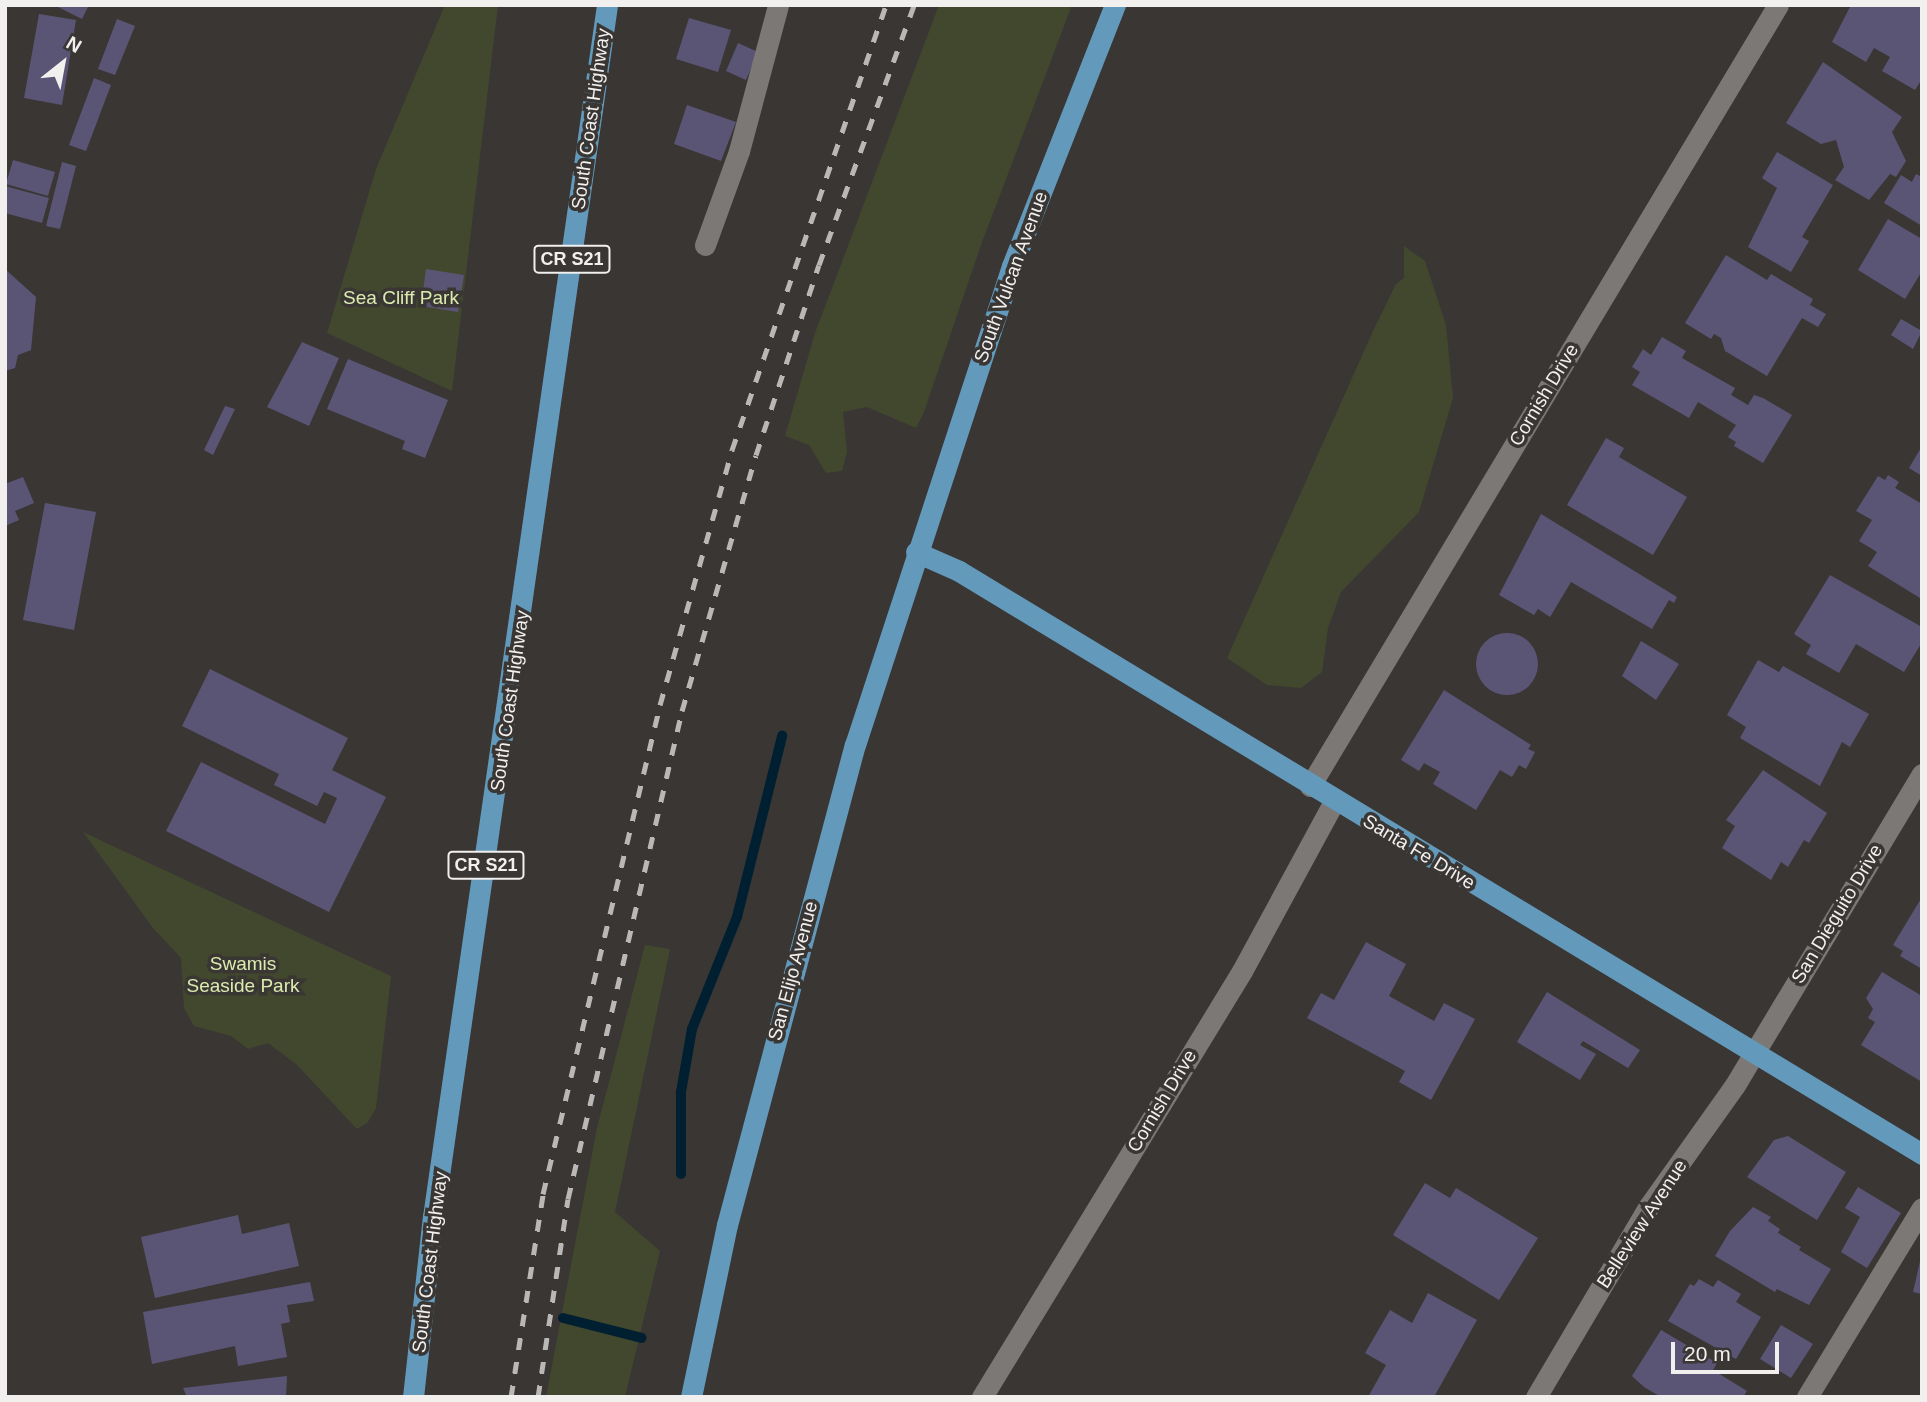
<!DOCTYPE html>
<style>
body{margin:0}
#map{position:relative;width:1927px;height:1402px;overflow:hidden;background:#393634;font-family:Helvetica,sans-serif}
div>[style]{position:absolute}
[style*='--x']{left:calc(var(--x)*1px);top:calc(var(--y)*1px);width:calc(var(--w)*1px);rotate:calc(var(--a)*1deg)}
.green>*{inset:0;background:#42482e}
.stream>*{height:10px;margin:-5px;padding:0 5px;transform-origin:5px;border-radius:5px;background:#002031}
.building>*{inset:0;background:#5b5575}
.round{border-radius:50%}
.minor>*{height:21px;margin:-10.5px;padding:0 10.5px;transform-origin:10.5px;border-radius:10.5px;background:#7c7876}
.major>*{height:21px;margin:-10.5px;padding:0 10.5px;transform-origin:10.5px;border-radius:10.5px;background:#639abc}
.rail>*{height:5px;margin-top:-2.5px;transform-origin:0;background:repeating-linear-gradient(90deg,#bab8b7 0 12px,transparent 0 24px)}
span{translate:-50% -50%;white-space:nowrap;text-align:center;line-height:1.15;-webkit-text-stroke:7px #393634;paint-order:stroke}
.shield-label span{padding:2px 5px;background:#393634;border:2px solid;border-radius:5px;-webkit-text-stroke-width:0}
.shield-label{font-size:18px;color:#f2f0ef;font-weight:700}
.street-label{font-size:19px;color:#f2f0ef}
.park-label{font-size:19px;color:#dbebae}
.frame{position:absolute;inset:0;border:7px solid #f2f0ef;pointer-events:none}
.north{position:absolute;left:28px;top:28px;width:70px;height:70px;-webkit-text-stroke:5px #393634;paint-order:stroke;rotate:31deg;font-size:19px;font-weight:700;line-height:28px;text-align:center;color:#f2f0ef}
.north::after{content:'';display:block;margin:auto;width:24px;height:32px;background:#f2f0ef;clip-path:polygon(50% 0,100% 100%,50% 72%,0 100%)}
.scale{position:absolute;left:1671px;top:1342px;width:108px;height:32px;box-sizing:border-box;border:4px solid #f2f0ef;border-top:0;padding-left:9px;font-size:21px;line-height:24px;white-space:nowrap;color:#f2f0ef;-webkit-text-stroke:5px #393634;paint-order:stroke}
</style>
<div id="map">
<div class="green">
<i style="clip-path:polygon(445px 5px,498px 5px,452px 391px,327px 333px,376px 169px)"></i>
<i style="clip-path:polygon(939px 5px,1072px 5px,981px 245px,924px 412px,916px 428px,867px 407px,843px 412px,847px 452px,842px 471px,826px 473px,809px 445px,785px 436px,815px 333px)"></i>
<i style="clip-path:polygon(1404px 246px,1425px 261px,1446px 325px,1453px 398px,1419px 512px,1341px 592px,1328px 628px,1322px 672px,1301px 688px,1267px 685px,1227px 658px,1373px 331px,1396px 284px,1404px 278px)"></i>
<i style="clip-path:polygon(83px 832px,391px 976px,376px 1108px,368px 1122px,357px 1129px,296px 1064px,268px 1043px,248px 1049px,231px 1036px,194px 1026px,184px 1008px,181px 958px,153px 928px)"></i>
<i style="clip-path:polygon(645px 945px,670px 949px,615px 1212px,660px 1251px,625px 1397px,546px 1397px,597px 1128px)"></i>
</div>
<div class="stream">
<i style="--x:681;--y:1174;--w:82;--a:-90"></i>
<i style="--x:681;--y:1092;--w:64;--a:-80.1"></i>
<i style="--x:692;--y:1029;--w:121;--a:-68.1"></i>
<i style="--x:737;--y:917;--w:187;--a:-76"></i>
<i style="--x:563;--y:1318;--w:81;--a:14.2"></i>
</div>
<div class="building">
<i style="clip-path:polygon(54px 5px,89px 5px,82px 19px)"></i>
<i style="clip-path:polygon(1851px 5px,1922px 5px,1922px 79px,1915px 90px,1882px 71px,1890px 57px,1874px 48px,1866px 62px,1832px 42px)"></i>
<i style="clip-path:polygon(39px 14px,76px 20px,62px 105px,24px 98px)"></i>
<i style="clip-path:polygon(689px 18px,731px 30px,718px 72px,676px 59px)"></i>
<i style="clip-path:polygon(117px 19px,135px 26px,115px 75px,98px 69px)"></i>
<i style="clip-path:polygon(738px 43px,758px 52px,746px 80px,726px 71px)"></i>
<i style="clip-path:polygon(1823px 62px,1902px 117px,1892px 132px,1906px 161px,1896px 177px,1890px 174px,1869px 200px,1835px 180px,1844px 167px,1836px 140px,1821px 144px,1786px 123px)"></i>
<i style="clip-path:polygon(94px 78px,111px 85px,86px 151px,69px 145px)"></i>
<i style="clip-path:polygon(687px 105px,736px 122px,721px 161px,674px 144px)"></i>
<i style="clip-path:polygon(1777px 152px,1833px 185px,1802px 237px,1809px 241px,1791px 272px,1748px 247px,1777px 188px,1762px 178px)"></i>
<i style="clip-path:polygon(13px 160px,55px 172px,48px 196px,6px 184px)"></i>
<i style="clip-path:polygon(62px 162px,76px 166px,60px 229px,46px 226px)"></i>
<i style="clip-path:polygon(1916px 174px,1922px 177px,1922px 226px,1884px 203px,1901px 175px,1912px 182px)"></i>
<i style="clip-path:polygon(5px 186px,49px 198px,42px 223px,5px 213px)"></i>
<i style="clip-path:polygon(1888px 219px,1922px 239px,1922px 271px,1905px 299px,1858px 270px)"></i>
<i style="clip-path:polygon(1726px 255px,1767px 280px,1771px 274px,1813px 299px,1810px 305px,1826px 314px,1818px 327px,1802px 318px,1767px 376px,1725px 351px,1721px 338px,1714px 334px,1711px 339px,1685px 323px)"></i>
<i style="clip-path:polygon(5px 269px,36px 297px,31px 350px,18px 355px,15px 368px,5px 371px)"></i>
<i style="clip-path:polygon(426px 269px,464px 275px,458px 312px,421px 306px)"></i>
<i style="clip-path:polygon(1901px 319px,1922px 331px,1913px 349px,1891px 335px)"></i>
<i style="clip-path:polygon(1662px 337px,1686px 351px,1682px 358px,1735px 388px,1731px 395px,1748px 405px,1754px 395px,1763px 398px,1792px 415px,1763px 463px,1734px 446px,1736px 442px,1728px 437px,1736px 425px,1698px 402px,1689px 418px,1632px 385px,1640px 372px,1632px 367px,1643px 349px,1651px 355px)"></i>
<i style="clip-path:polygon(302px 342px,339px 358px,309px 426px,267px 407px)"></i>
<i style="clip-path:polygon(348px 359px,448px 400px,425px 458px,402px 449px,405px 441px,327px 409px)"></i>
<i style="clip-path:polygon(225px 406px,235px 409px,213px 455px,204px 450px)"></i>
<i style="clip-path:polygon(1606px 438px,1624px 448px,1619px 457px,1687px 497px,1653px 555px,1567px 505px)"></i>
<i style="clip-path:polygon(1922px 446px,1922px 476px,1909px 468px)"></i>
<i style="clip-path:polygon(1888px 475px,1899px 482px,1895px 488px,1922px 504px,1920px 598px,1868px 566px,1877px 552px,1859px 541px,1872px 520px,1856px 511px,1878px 476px,1885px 480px)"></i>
<i style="clip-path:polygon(23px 477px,34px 503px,15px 511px,19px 520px,5px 526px,5px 484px)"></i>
<i style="clip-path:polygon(45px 503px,96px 512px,74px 630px,23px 620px)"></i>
<i style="clip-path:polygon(1541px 514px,1677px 597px,1674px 603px,1669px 600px,1652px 629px,1571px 582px,1550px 617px,1538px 609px,1534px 615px,1499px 595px)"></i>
<i style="clip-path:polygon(1830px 575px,1922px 627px,1922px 642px,1904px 672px,1856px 644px,1839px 673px,1806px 654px,1811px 645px,1794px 634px)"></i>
<i class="round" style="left:1476px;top:633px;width:62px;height:62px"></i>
<i style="clip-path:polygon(1641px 641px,1679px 664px,1656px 700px,1622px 676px)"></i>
<i style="clip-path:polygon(1758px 660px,1779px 672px,1783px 666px,1869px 714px,1850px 747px,1842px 742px,1820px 786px,1740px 738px,1746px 727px,1727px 715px)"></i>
<i style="clip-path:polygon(210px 669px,348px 738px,332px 770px,386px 797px,329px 912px,166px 831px,201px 762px,325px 824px,337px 798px,324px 792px,317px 806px,274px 785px,279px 774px,182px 726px)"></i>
<i style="clip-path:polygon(1444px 690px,1531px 745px,1528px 749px,1535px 752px,1526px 769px,1519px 765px,1512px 777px,1500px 770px,1476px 810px,1433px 784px,1440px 772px,1424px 763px,1419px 771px,1401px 760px)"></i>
<i style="clip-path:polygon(1763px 770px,1827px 813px,1809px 843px,1804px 840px,1788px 867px,1781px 862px,1771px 880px,1722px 848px,1735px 826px,1726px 820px)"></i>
<i style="clip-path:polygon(1922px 897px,1922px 969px,1900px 956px,1903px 951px,1893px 945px)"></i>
<i style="clip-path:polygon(1366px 942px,1406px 964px,1389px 996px,1434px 1021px,1444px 1003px,1475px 1019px,1431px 1100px,1399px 1082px,1405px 1071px,1307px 1018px,1321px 993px,1334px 1000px)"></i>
<i style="clip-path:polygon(1882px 972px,1922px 996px,1922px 1082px,1861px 1045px,1875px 1022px,1868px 1018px,1873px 1009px,1866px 998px)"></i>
<i style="clip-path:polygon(1547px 992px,1640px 1050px,1628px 1068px,1583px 1041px,1580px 1045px,1596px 1054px,1580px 1080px,1517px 1042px)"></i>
<i style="clip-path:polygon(1788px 1136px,1846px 1172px,1817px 1220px,1747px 1177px,1774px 1140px)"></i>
<i style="clip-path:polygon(1425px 1183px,1450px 1198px,1456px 1188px,1538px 1238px,1499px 1300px,1393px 1235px)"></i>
<i style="clip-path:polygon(1858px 1187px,1901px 1213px,1867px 1268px,1841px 1252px,1860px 1217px,1845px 1208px)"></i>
<i style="clip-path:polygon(1753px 1207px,1771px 1217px,1768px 1221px,1780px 1229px,1778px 1233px,1801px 1247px,1799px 1250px,1831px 1269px,1809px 1305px,1777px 1289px,1775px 1292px,1715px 1256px,1730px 1231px)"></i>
<i style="clip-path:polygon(238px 1215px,242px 1234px,289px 1223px,299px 1266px,155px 1298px,141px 1237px)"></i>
<i style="clip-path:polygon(1921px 1257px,1922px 1257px,1922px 1294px,1913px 1292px)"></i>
<i style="clip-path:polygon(1699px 1279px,1713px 1287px,1718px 1280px,1741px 1294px,1736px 1302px,1761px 1317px,1736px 1359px,1668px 1321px,1690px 1284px,1694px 1286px)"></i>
<i style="clip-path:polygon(310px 1282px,314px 1301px,287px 1305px,290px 1322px,281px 1324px,287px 1357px,238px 1366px,235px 1346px,152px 1364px,143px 1312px)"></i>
<i style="clip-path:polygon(1428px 1293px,1477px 1320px,1434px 1397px,1368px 1397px,1386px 1365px,1365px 1353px,1390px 1310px,1412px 1323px)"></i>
<i style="clip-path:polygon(1781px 1325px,1813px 1344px,1791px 1378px,1760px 1359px)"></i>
<i style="clip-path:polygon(1661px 1330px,1717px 1363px,1713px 1370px,1747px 1391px,1743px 1397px,1661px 1397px,1644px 1387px,1632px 1376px)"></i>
<i style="clip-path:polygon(287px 1376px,286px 1397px,187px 1397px,183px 1388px)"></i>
</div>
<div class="minor">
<i style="--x:705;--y:245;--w:100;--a:-70.1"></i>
<i style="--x:739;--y:151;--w:151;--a:-75"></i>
<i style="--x:1310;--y:786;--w:910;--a:-59.07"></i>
<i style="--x:982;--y:1397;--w:499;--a:-58.6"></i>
<i style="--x:1242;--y:971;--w:195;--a:-61.5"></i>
<i style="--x:1536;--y:1397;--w:222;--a:-59.4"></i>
<i style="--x:1649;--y:1206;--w:148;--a:-54.6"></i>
<i style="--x:1735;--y:1085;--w:363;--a:-59"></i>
<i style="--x:1807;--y:1397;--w:221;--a:-58.7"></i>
</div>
<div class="major">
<i style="--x:916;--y:552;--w:47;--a:23.8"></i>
<i style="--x:959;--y:571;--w:1126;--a:31.19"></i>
<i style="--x:413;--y:1397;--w:181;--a:-83.7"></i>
<i style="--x:433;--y:1217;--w:1224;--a:-81.83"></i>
<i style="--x:691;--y:1397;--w:176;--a:-78.2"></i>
<i style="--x:727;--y:1225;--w:497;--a:-75.1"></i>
<i style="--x:855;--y:745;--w:504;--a:-71.85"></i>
<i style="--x:1012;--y:266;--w:281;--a:-68.5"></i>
</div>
<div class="rail">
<i style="--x:511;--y:1397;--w:206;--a:-81"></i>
<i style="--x:543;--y:1194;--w:503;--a:-76.54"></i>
<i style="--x:660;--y:705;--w:265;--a:-74.2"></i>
<i style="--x:732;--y:450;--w:471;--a:-70.9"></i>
<i style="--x:538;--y:1397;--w:200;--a:-81.4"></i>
<i style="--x:568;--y:1199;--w:501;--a:-76.85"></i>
<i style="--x:682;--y:711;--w:266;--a:-73.9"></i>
<i style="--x:756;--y:455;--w:200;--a:-71.7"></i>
<i style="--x:819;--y:265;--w:277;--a:-69.9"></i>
</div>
<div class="shield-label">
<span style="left:572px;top:259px">CR S21</span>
<span style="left:486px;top:865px">CR S21</span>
</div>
<div class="street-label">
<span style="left:591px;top:119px;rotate:-82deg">South Coast Highway</span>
<span style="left:1011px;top:277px;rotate:-70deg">South Vulcan Avenue</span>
<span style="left:1544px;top:395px;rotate:-59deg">Cornish Drive</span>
<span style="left:510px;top:701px;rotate:-82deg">South Coast Highway</span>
<span style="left:1419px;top:852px;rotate:31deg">Santa Fe Drive</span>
<span style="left:1837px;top:914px;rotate:-59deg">San Dieguito Drive</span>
<span style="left:793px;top:971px;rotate:-75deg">San Elijo Avenue</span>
<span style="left:1162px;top:1101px;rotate:-59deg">Cornish Drive</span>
<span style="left:1642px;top:1224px;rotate:-57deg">Belleview Avenue</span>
<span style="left:430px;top:1262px;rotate:-83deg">South Coast Highway</span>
</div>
<div class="park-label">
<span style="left:401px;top:298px">Sea Cliff Park</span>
<span style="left:243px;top:975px">Swamis<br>Seaside Park</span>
</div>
<div class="frame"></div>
<div class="north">N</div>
<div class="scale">20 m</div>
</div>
